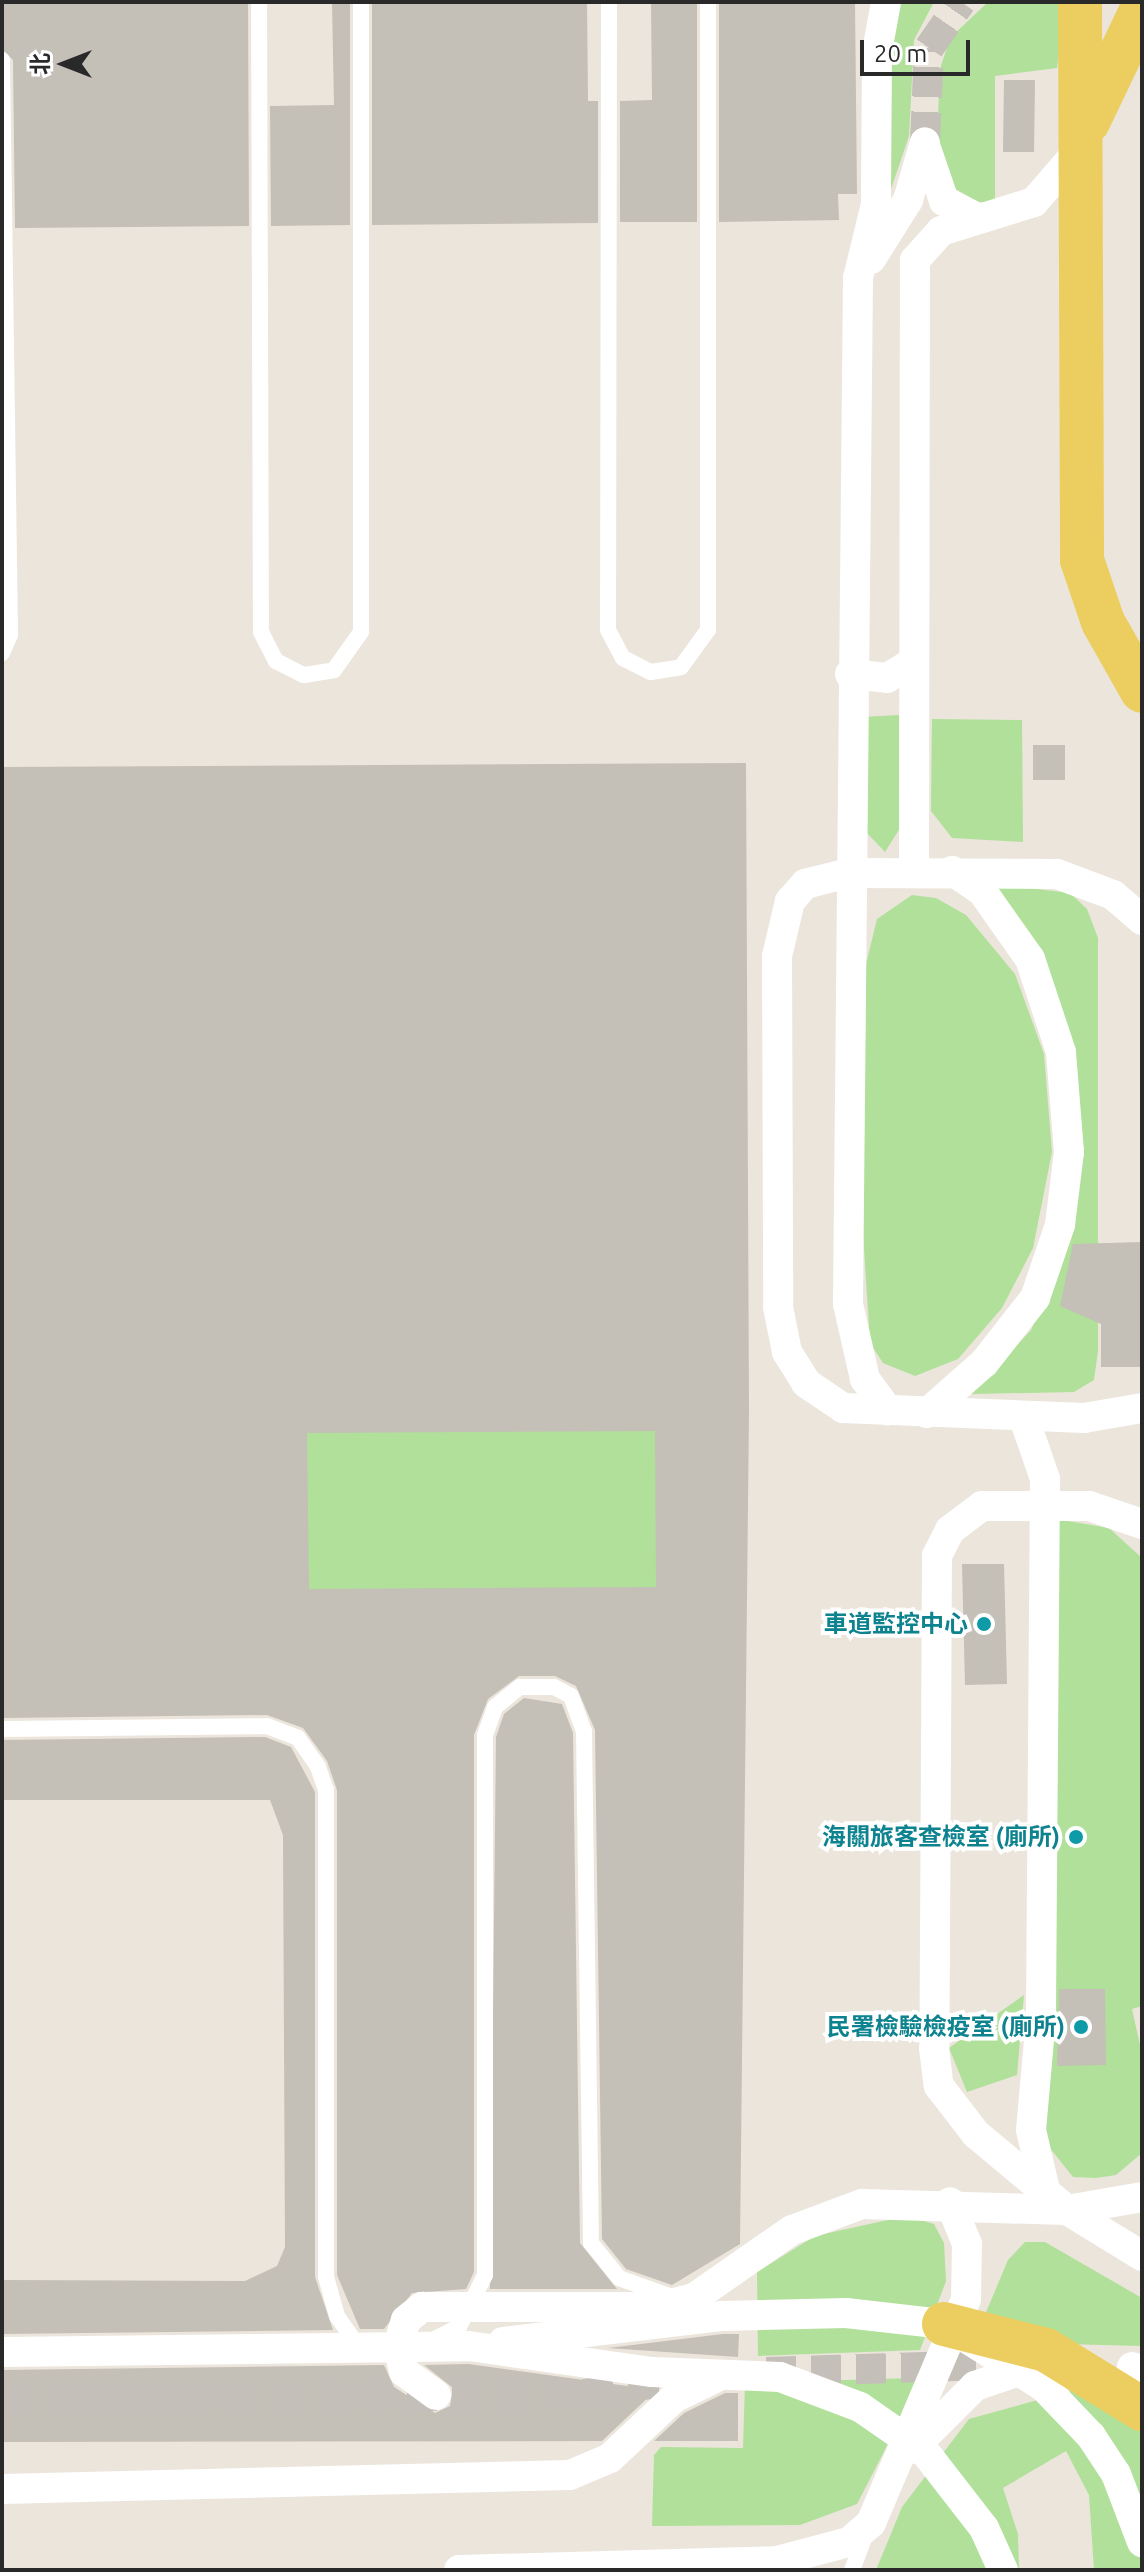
<!DOCTYPE html>
<meta charset="utf-8">
<style>
body{margin:0}
#map{position:relative;width:1144px;height:2572px;overflow:hidden;background:#ebe5dc;font-family:Ubuntu,"Noto Sans SC",sans-serif}
div>[style]{position:absolute}
[style*='--x']{left:calc(var(--x)*1px);top:calc(var(--y)*1px);width:calc(var(--w)*1px);rotate:calc(var(--a)*1deg)}
.green>*{inset:0;background:#b0e099}
.building>*{inset:0;background:#c4bfb7}
.minor-tunnel>*{height:30px;margin-top:-15px;transform-origin:0;background:repeating-linear-gradient(90deg,#c4bfb8 0 30px,transparent 0 45px)}
.service>*{height:16px;margin:-8px;padding:0 8px;transform-origin:8px;border-radius:8px;background:#fff}
.minor>*{height:30px;margin:-15px;padding:0 15px;transform-origin:15px;border-radius:15px;background:#fff}
.primary>*{height:44px;margin:-22px;padding:0 22px;transform-origin:22px;border-radius:22px;background:#ecce60}
.dots>*{width:22px;height:22px;translate:-50% -50%;box-sizing:border-box;border:4px solid #fff;border-radius:50%}
span{translate:-50% -50%;white-space:nowrap;text-align:center;line-height:1.15;-webkit-text-stroke:8px #fff;paint-order:stroke}
.culture-label{font-size:24px;color:#0d838f;font-weight:700}
.right{translate:-100% -50%;text-align:right}
.frame{position:absolute;inset:0;border:4px solid #292929;pointer-events:none}
.north{position:absolute;left:24px;top:24px;width:80px;height:80px;-webkit-text-stroke:6px #fff;paint-order:stroke;rotate:270deg;font-size:22px;font-weight:700;line-height:32px;text-align:center;color:#292929}
.north::after{content:'';display:block;margin:auto;width:28px;height:36px;background:#292929;clip-path:polygon(50% 0,100% 100%,50% 72%,0 100%)}
.scale{position:absolute;left:860px;top:40px;width:110px;height:36px;box-sizing:border-box;border:4px solid #292929;border-top:0;padding-left:10px;font-size:24px;line-height:28px;white-space:nowrap;color:#292929;-webkit-text-stroke:6px #fff;paint-order:stroke}
</style>
<div id="map">
<div class="green">
<i style="clip-path:polygon(900px 2px,934px 2px,914px 40px,909px 136px,890px 192px,890px 38px)"></i>
<i style="clip-path:polygon(988px 2px,1066px 2px,1057px 68px,995px 76px,995px 202px,979px 202px,950px 186px,937px 142px,940px 69px,950px 38px)"></i>
<i style="clip-path:polygon(899px 715px,900px 828px,885px 852px,864px 830px,862px 717px)"></i>
<i style="clip-path:polygon(932px 719px,1022px 720px,1023px 842px,952px 838px,931px 811px)"></i>
<i style="clip-path:polygon(995px 884px,1070px 893px,1087px 909px,1098px 938px,1098px 1351px,1094px 1380px,1074px 1392px,971px 1394px,1031px 1330px,1065px 1253px,1038px 946px)"></i>
<i style="clip-path:polygon(912px 895px,936px 898px,966px 915px,1015px 974px,1044px 1054px,1052px 1152px,1033px 1248px,1002px 1308px,958px 1359px,915px 1376px,883px 1363px,870px 1343px,863px 1232px,866px 964px,877px 919px)"></i>
<i style="clip-path:polygon(651px 1372px,669px 1623px,2px 1627px,2px 1375px)"></i>
<i style="clip-path:polygon(1056px 1519px,1109px 1528px,1142px 1558px,1142px 2006px,1132px 2009px,1142px 2054px,1142px 2153px,1116px 2175px,1096px 2178px,1073px 2177px,1045px 2142px)"></i>
<i style="clip-path:polygon(1024px 1995px,1017px 2075px,967px 2092px,949px 2048px)"></i>
<i style="clip-path:polygon(906px 2216px,934px 2224px,944px 2243px,946px 2281px,920px 2350px,758px 2356px,757px 2272px,815px 2236px)"></i>
<i style="clip-path:polygon(1025px 2242px,1045px 2242px,1142px 2298px,1142px 2346px,1024px 2343px,984px 2317px,1008px 2260px)"></i>
<i style="clip-path:polygon(913px 2378px,920px 2382px,857px 2504px,800px 2525px,652px 2526px,654px 2455px,661px 2447px,743px 2448px,745px 2383px)"></i>
<i style="clip-path:polygon(1095px 2384px,1142px 2392px,1142px 2570px,1094px 2570px,1089px 2495px,1066px 2451px,1003px 2488px,1018px 2534px,1019px 2570px,876px 2570px,902px 2507px,969px 2419px)"></i>
</div>
<div class="building">
<i style="clip-path:polygon(2px 2px,248px 2px,249px 226px,15px 228px,13px 60px,2px 49px)"></i>
<i style="clip-path:polygon(332px 2px,350px 2px,350px 225px,271px 226px,270px 106px,334px 105px)"></i>
<i style="clip-path:polygon(372px 2px,587px 2px,588px 101px,598px 101px,598px 223px,372px 225px)"></i>
<i style="clip-path:polygon(651px 2px,697px 2px,697px 222px,620px 222px,620px 101px,652px 100px)"></i>
<i style="clip-path:polygon(719px 2px,855px 2px,857px 194px,838px 194px,839px 220px,719px 222px)"></i>
<i style="clip-path:polygon(1004px 80px,1035px 80px,1034px 152px,1003px 152px)"></i>
<i style="clip-path:polygon(1033px 745px,1065px 745px,1065px 780px,1033px 780px)"></i>
<i style="clip-path:polygon(evenodd,746px 763px,749px 1411px,740px 2244px,672px 2285px,626px 2269px,602px 2239px,595px 1730px,576px 1686px,555px 1676px,519px 1676px,488px 1699px,474px 1735px,474px 2272px,466px 2289px,412px 2293px,384px 2329px,360px 2329px,337px 2275px,337px 1790px,327px 1761px,303px 1728px,267px 1715px,2px 1718px,2px 767px,746px 763px,655px 1431px,656px 1587px,309px 1589px,307px 1433px,655px 1431px)"></i>
<i style="clip-path:polygon(1142px 1242px,1142px 1367px,1101px 1367px,1101px 1324px,1060px 1306px,1073px 1244px)"></i>
<i style="clip-path:polygon(962px 1564px,1004px 1564px,1007px 1684px,965px 1685px)"></i>
<i style="clip-path:polygon(524px 1698px,562px 1704px,573px 1733px,580px 2243px,617px 2289px,490px 2289px,496px 1737px,504px 1714px)"></i>
<i style="clip-path:polygon(265px 1737px,291px 1747px,315px 1792px,315px 2277px,333px 2330px,2px 2334px,2px 2280px,245px 2281px,277px 2266px,285px 2247px,283px 1835px,270px 1800px,2px 1800px,2px 1740px)"></i>
<i style="clip-path:polygon(1059px 1989px,1105px 1989px,1106px 2065px,1057px 2066px)"></i>
<i style="clip-path:polygon(723px 2334px,739px 2334px,738px 2357px,608px 2348px)"></i>
<i style="clip-path:polygon(468px 2364px,656px 2390px,602px 2441px,2px 2442px,2px 2370px,384px 2365px,394px 2387px,435px 2413px,450px 2406px,453px 2388px,424px 2365px)"></i>
<i style="clip-path:polygon(725px 2393px,738px 2393px,738px 2441px,654px 2441px,684px 2413px)"></i>
</div>
<div class="minor-tunnel">
<i style="--x:925;--y:142;--w:94;--a:-87.6"></i>
<i style="--x:929;--y:48;--w:56;--a:-55.2"></i>
<i style="--x:766;--y:2372;--w:256;--a:-1.8"></i>
<i style="--x:2;--y:2401;--w:582;--a:-0.69"></i>
<i style="--x:584;--y:2394;--w:100;--a:-8.6"></i>
</div>
<div class="service">
<i style="--x:259;--y:2;--w:630;--a:89.82"></i>
<i style="--x:261;--y:632;--w:33;--a:63"></i>
<i style="--x:276;--y:661;--w:31;--a:27"></i>
<i style="--x:304;--y:675;--w:30;--a:-9"></i>
<i style="--x:334;--y:670;--w:47;--a:-54.6"></i>
<i style="--x:361;--y:632;--w:630;--a:-90"></i>
<i style="--x:609;--y:2;--w:628;--a:90.09"></i>
<i style="--x:608;--y:630;--w:32;--a:62"></i>
<i style="--x:623;--y:658;--w:31;--a:27"></i>
<i style="--x:651;--y:672;--w:30;--a:-9"></i>
<i style="--x:681;--y:667;--w:46;--a:-53.9"></i>
<i style="--x:708;--y:630;--w:628;--a:-90"></i>
<i style="--x:2;--y:60;--w:575;--a:89.2"></i>
<i style="--x:10;--y:635;--w:20;--a:114"></i>
<i style="--x:2;--y:1729;--w:265;--a:-0.6"></i>
<i style="--x:267;--y:1726;--w:33;--a:21"></i>
<i style="--x:298;--y:1738;--w:35;--a:55"></i>
<i style="--x:318;--y:1767;--w:24;--a:71"></i>
<i style="--x:326;--y:1790;--w:487;--a:90"></i>
<i style="--x:326;--y:2277;--w:41;--a:74.2"></i>
<i style="--x:337;--y:2316;--w:37;--a:55"></i>
<i style="--x:435;--y:2339;--w:27;--a:-27"></i>
<i style="--x:459;--y:2327;--w:58;--a:-63.4"></i>
<i style="--x:485;--y:2275;--w:540;--a:-90"></i>
<i style="--x:485;--y:1735;--w:30;--a:-70"></i>
<i style="--x:495;--y:1707;--w:32;--a:-39"></i>
<i style="--x:520;--y:1687;--w:34;--a:0"></i>
<i style="--x:554;--y:1687;--w:19;--a:28"></i>
<i style="--x:571;--y:1696;--w:37;--a:70"></i>
<i style="--x:584;--y:1731;--w:512;--a:89.22"></i>
<i style="--x:591;--y:2243;--w:45;--a:51.3"></i>
<i style="--x:619;--y:2278;--w:59;--a:19.7"></i>
<i style="--x:852;--y:2570;--w:39;--a:-69"></i>
</div>
<div class="minor">
<i style="--x:886;--y:2;--w:51;--a:100.2"></i>
<i style="--x:877;--y:52;--w:152;--a:90.4"></i>
<i style="--x:876;--y:204;--w:76;--a:103.7"></i>
<i style="--x:858;--y:278;--w:1026;--a:90.56"></i>
<i style="--x:848;--y:1304;--w:77;--a:77.2"></i>
<i style="--x:865;--y:1379;--w:39;--a:54"></i>
<i style="--x:926;--y:148;--w:56;--a:71.2"></i>
<i style="--x:944;--y:201;--w:38;--a:27"></i>
<i style="--x:871;--y:259;--w:70;--a:-57.9"></i>
<i style="--x:908;--y:200;--w:60;--a:-73.7"></i>
<i style="--x:850;--y:674;--w:37;--a:6"></i>
<i style="--x:887;--y:678;--w:31;--a:-31"></i>
<i style="--x:914;--y:871;--w:611;--a:-89.91"></i>
<i style="--x:915;--y:260;--w:39;--a:-48"></i>
<i style="--x:941;--y:231;--w:97;--a:-17.3"></i>
<i style="--x:1034;--y:202;--w:69;--a:-49.1"></i>
<i style="--x:1142;--y:920;--w:38;--a:-139"></i>
<i style="--x:1113;--y:895;--w:60;--a:-159.4"></i>
<i style="--x:1057;--y:874;--w:208;--a:-179.7"></i>
<i style="--x:849;--y:873;--w:45;--a:166"></i>
<i style="--x:805;--y:884;--w:23;--a:131"></i>
<i style="--x:790;--y:901;--w:57;--a:103.3"></i>
<i style="--x:777;--y:956;--w:351;--a:89.8"></i>
<i style="--x:778;--y:1307;--w:46;--a:78.7"></i>
<i style="--x:787;--y:1352;--w:36;--a:58"></i>
<i style="--x:806;--y:1383;--w:45;--a:34"></i>
<i style="--x:843;--y:1408;--w:241;--a:2.4"></i>
<i style="--x:1084;--y:1418;--w:59;--a:-9.8"></i>
<i style="--x:927;--y:1413;--w:76;--a:-41.3"></i>
<i style="--x:984;--y:1363;--w:83;--a:-51.9"></i>
<i style="--x:1035;--y:1298;--w:77;--a:-71.1"></i>
<i style="--x:1060;--y:1225;--w:74;--a:-83"></i>
<i style="--x:1069;--y:1152;--w:100;--a:-94.6"></i>
<i style="--x:1061;--y:1052;--w:98;--a:-108.4"></i>
<i style="--x:1030;--y:959;--w:83;--a:-125.2"></i>
<i style="--x:982;--y:891;--w:36;--a:-146"></i>
<i style="--x:1024;--y:1418;--w:65;--a:71"></i>
<i style="--x:1045;--y:1479;--w:539;--a:90.43"></i>
<i style="--x:1041;--y:2018;--w:112;--a:95.1"></i>
<i style="--x:1031;--y:2130;--w:62;--a:76.9"></i>
<i style="--x:1142;--y:1524;--w:56;--a:-161.2"></i>
<i style="--x:1089;--y:1506;--w:107;--a:180"></i>
<i style="--x:982;--y:1506;--w:40;--a:143"></i>
<i style="--x:950;--y:1530;--w:29;--a:117"></i>
<i style="--x:937;--y:1556;--w:492;--a:90.3"></i>
<i style="--x:934;--y:2048;--w:38;--a:83"></i>
<i style="--x:939;--y:2086;--w:61;--a:52.4"></i>
<i style="--x:976;--y:2134;--w:119;--a:39.9"></i>
<i style="--x:1067;--y:2210;--w:88;--a:31.5"></i>
<i style="--x:503;--y:2342;--w:221;--a:-6.8"></i>
<i style="--x:722;--y:2316;--w:124;--a:-1.4"></i>
<i style="--x:846;--y:2313;--w:99;--a:6.4"></i>
<i style="--x:944;--y:2324;--w:118;--a:32.2"></i>
<i style="--x:1044;--y:2387;--w:68;--a:46.2"></i>
<i style="--x:1091;--y:2436;--w:45;--a:56.7"></i>
<i style="--x:1116;--y:2474;--w:73;--a:69.1"></i>
<i style="--x:2;--y:2352;--w:467;--a:-0.7"></i>
<i style="--x:469;--y:2346;--w:185;--a:8.1"></i>
<i style="--x:652;--y:2372;--w:128;--a:2.2"></i>
<i style="--x:780;--y:2377;--w:85;--a:20.6"></i>
<i style="--x:860;--y:2407;--w:79;--a:34.7"></i>
<i style="--x:925;--y:2452;--w:96;--a:52.2"></i>
<i style="--x:984;--y:2528;--w:46;--a:65.7"></i>
<i style="--x:1132;--y:2367;--w:10;--a:17"></i>
<i style="--x:436;--y:2395;--w:39;--a:-144"></i>
<i style="--x:404;--y:2372;--w:27;--a:-103"></i>
<i style="--x:398;--y:2346;--w:27;--a:-73"></i>
<i style="--x:406;--y:2320;--w:21;--a:-39"></i>
<i style="--x:422;--y:2307;--w:236;--a:0"></i>
<i style="--x:658;--y:2307;--w:37;--a:-14"></i>
<i style="--x:694;--y:2298;--w:119;--a:-34.8"></i>
<i style="--x:792;--y:2230;--w:75;--a:-20.4"></i>
<i style="--x:862;--y:2204;--w:205;--a:1.7"></i>
<i style="--x:1067;--y:2210;--w:76;--a:-9.8"></i>
<i style="--x:912;--y:2449;--w:89;--a:-45"></i>
<i style="--x:975;--y:2386;--w:62;--a:-18.7"></i>
<i style="--x:2;--y:2489;--w:568;--a:-1.41"></i>
<i style="--x:570;--y:2475;--w:43;--a:-23"></i>
<i style="--x:610;--y:2458;--w:88;--a:-43.2"></i>
<i style="--x:674;--y:2398;--w:46;--a:-26"></i>
<i style="--x:459;--y:2570;--w:318;--a:-1.6"></i>
<i style="--x:777;--y:2561;--w:74;--a:-14.8"></i>
<i style="--x:849;--y:2542;--w:29;--a:-41"></i>
<i style="--x:871;--y:2523;--w:243;--a:-67"></i>
<i style="--x:966;--y:2299;--w:55;--a:-89"></i>
<i style="--x:967;--y:2244;--w:45;--a:-112"></i>
</div>
<div class="primary">
<i style="--x:1080;--y:2;--w:558;--a:89.79"></i>
<i style="--x:1082;--y:560;--w:65;--a:71.3"></i>
<i style="--x:1103;--y:622;--w:79;--a:60.5"></i>
<i style="--x:1088;--y:122;--w:125;--a:-64.5"></i>
<i style="--x:944;--y:2324;--w:105;--a:14.3"></i>
<i style="--x:1046;--y:2350;--w:113;--a:31.6"></i>
</div>
<div class="dots">
<i style="left:984px;top:1624px;background:#0f9aa8"></i>
<i style="left:1076px;top:1837px;background:#0f9aa8"></i>
<i style="left:1081px;top:2027px;background:#0f9aa8"></i>
</div>
<div class="culture-label">
<span class="right" style="left:968px;top:1624px">車道監控中心</span>
<span class="right" style="left:1060px;top:1837px">海關旅客查檢室 (廁所)</span>
<span class="right" style="left:1065px;top:2027px">民署檢驗檢疫室 (廁所)</span>
</div>
<div class="frame"></div>
<div class="north">北</div>
<div class="scale">20 m</div>
</div>
